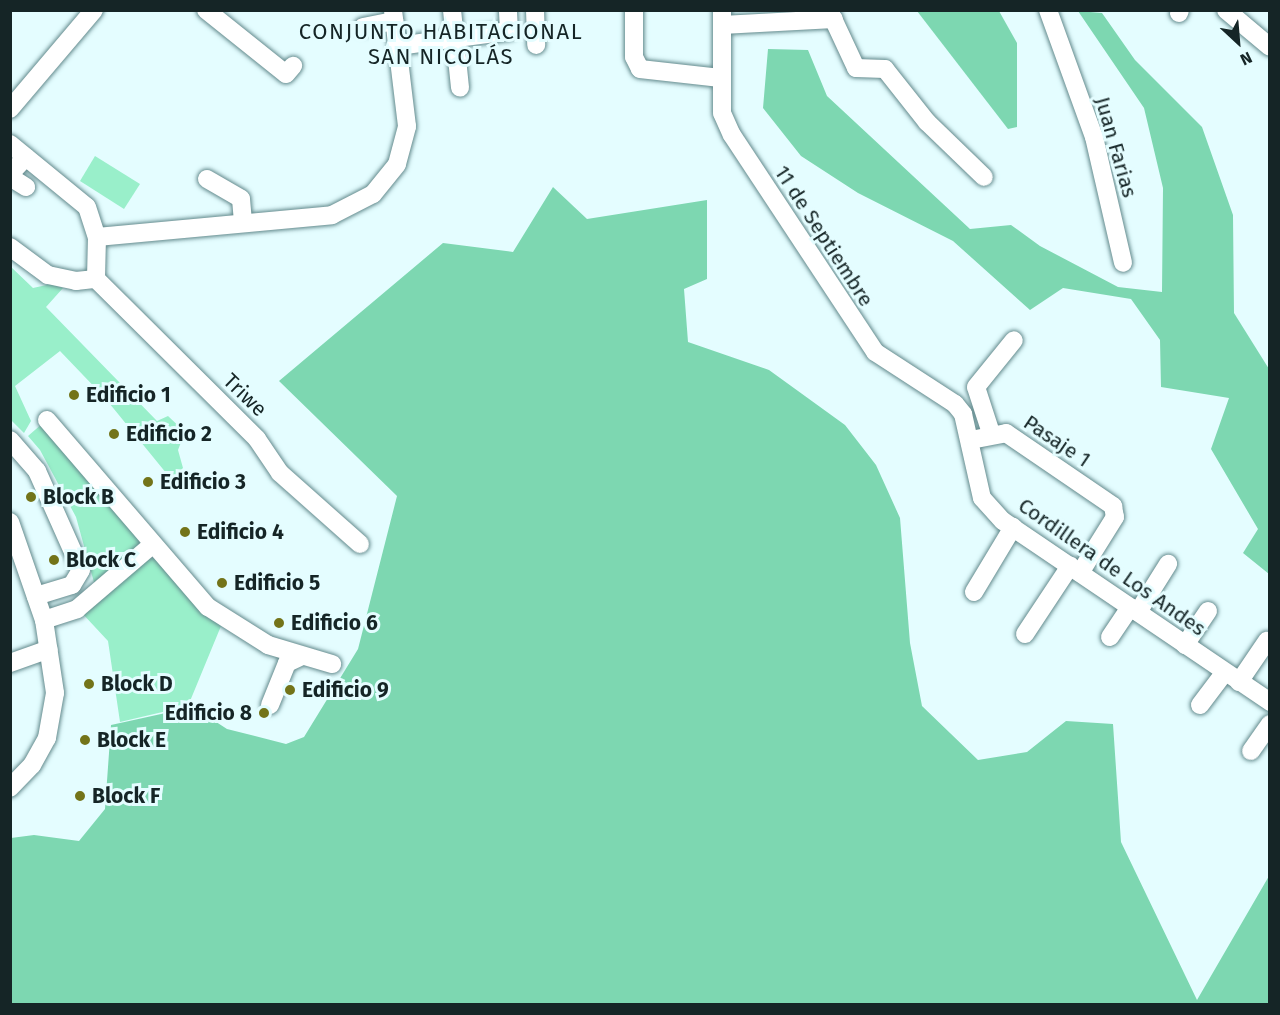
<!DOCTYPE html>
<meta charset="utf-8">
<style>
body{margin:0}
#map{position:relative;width:1280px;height:1015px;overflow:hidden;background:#e4fdff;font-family:"Fira Sans",sans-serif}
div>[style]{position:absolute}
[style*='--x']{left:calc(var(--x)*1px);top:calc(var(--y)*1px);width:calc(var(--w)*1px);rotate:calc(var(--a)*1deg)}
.green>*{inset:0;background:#99efca}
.forest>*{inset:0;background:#7dd7b1}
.roads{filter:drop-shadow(0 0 2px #638a8d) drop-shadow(0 0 2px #638a8d)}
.minor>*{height:18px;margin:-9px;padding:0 9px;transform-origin:9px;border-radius:9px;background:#fff}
.dots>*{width:16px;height:16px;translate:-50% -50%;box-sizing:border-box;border:3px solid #e4fdff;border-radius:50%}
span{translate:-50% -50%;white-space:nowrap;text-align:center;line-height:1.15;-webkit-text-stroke:6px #e4fdff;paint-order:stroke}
.street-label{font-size:21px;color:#152526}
.poi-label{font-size:21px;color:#152526;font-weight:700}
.left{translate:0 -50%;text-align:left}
.right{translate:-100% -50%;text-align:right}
.neighbourhood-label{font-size:22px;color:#152526;letter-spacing:1.5px}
.frame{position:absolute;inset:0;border:12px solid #152526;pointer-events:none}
.north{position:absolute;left:1208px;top:12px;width:60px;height:60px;-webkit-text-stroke:4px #e4fdff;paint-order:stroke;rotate:154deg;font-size:16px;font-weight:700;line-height:24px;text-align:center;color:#152526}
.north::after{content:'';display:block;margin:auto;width:21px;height:27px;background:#152526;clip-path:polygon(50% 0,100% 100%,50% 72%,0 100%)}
</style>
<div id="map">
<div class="green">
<i style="clip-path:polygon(95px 156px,140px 184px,124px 209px,80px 181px)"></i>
<i style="clip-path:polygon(10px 266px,33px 288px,51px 284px,63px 288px,46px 307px,157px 421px,168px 416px,185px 432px,178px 450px,183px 468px,171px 479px,105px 398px,60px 351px,15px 386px,31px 421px,24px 433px,11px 420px)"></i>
<i style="clip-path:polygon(43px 423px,139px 538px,139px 549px,95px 586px,76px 517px,40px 450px,28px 436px)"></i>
<i style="clip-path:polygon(146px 557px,156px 559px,221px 626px,188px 706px,120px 722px,108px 641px,81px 612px)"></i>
</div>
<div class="forest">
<i style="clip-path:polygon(917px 11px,999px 11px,1017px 43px,1017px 127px,1008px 129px)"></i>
<i style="clip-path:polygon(1078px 11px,1102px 13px,1135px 60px,1202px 127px,1233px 215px,1234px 313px,1269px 369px,1269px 574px,1243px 553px,1258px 529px,1211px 449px,1229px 398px,1161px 387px,1160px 340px,1131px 299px,1063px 288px,1030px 310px,953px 241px,858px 193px,801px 156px,763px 108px,768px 49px,808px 50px,827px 96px,970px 229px,1011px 225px,1040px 246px,1118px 287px,1162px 292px,1163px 188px,1144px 108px)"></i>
<i style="clip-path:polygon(553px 187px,587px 219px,707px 200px,707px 279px,684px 289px,688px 342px,769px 370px,845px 425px,876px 465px,900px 518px,910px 643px,922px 706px,978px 760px,1027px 752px,1066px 721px,1113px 724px,1121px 842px,1197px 1000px,1269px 876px,1269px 1004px,11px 1004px,11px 838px,34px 835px,79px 841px,105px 809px,111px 725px,193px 707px,227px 729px,286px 744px,304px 737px,358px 649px,397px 496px,279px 381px,443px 243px,513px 252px)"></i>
</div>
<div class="roads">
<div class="minor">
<i style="--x:206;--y:10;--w:102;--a:38.7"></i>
<i style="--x:286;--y:74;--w:11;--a:-49"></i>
<i style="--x:452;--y:10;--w:78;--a:84.1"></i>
<i style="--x:535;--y:10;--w:35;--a:88"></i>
<i style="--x:634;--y:10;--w:47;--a:90"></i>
<i style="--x:634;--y:57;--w:13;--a:63"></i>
<i style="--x:640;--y:69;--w:81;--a:6.4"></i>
<i style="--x:722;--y:10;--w:103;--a:90"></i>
<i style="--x:722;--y:113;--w:24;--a:66"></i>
<i style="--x:732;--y:135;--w:260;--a:56.6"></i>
<i style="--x:875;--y:352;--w:95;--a:33"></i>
<i style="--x:955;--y:404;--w:13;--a:51"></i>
<i style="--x:963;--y:414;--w:86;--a:77.3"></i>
<i style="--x:982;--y:498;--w:31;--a:48"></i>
<i style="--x:1003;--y:521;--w:323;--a:34.1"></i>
<i style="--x:829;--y:10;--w:64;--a:65"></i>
<i style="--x:856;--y:68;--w:29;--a:2"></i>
<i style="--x:885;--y:69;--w:68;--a:51.6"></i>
<i style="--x:927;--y:122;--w:79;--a:44"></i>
<i style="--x:1048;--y:10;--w:135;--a:70.1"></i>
<i style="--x:1094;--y:137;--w:129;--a:77"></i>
<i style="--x:1226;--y:10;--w:57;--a:40.1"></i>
<i style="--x:1179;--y:13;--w:3;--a:-72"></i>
<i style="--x:722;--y:25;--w:112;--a:-3.1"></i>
<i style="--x:363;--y:27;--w:32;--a:-11"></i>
<i style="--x:398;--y:46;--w:112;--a:-7.7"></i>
<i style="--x:509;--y:31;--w:21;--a:-93"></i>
<i style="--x:10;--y:109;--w:130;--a:-49.7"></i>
<i style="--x:10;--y:144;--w:99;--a:39.3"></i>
<i style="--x:87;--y:207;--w:32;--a:72"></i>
<i style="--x:97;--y:237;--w:42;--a:91.4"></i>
<i style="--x:10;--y:174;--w:23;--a:-47"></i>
<i style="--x:10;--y:177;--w:19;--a:32"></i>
<i style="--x:207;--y:179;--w:39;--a:30"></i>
<i style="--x:241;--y:199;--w:23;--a:85"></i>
<i style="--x:97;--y:237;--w:236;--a:-5.3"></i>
<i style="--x:332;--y:215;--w:46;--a:-27.1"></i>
<i style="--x:373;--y:194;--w:38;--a:-51"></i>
<i style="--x:397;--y:164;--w:39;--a:-75"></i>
<i style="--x:407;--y:126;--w:117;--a:-96.9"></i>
<i style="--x:10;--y:247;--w:47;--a:36.4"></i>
<i style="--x:48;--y:275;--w:29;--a:12"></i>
<i style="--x:76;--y:281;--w:20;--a:-6"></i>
<i style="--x:96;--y:279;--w:227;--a:44.8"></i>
<i style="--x:257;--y:439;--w:41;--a:55.9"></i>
<i style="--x:280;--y:473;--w:107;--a:41.6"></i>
<i style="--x:47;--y:420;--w:247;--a:49.3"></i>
<i style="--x:208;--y:607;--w:71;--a:32.3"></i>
<i style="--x:268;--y:645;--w:67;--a:16.5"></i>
<i style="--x:991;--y:433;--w:48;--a:-108.1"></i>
<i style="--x:976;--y:387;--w:60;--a:-51"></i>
<i style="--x:10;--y:440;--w:41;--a:48.9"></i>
<i style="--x:37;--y:471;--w:108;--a:66"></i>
<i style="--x:81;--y:570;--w:17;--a:121"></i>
<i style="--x:72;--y:585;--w:38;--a:163"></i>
<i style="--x:971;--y:440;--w:36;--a:-11"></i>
<i style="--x:1006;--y:433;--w:130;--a:34.3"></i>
<i style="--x:1113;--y:506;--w:11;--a:80"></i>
<i style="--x:1115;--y:517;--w:66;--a:122"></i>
<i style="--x:10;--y:522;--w:104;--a:70.9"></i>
<i style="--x:44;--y:620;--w:74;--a:81.4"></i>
<i style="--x:55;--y:693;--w:46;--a:100.1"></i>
<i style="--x:47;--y:738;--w:31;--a:119"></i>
<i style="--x:32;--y:765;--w:32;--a:134"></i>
<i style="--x:974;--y:592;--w:76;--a:-59"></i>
<i style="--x:1138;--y:612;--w:57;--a:-58"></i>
<i style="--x:44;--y:620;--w:35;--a:-18"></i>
<i style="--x:77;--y:609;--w:99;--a:-40.5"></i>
<i style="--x:1025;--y:634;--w:82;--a:-56.5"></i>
<i style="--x:1110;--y:637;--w:36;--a:-56"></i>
<i style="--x:1185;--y:645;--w:41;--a:-55.9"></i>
<i style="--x:10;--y:663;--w:41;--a:-19.7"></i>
<i style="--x:1239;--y:682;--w:50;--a:-55.7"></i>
<i style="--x:270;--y:705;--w:45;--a:-68"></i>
<i style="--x:287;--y:663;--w:14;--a:-25"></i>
<i style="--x:1200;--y:705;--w:41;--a:-52.9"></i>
<i style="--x:1251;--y:751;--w:33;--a:-55"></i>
</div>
</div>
<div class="dots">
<i style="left:74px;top:395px;background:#737419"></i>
<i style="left:114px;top:434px;background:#737419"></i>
<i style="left:148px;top:482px;background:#737419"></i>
<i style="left:31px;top:497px;background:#737419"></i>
<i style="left:185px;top:532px;background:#737419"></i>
<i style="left:54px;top:560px;background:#737419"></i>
<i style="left:222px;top:583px;background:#737419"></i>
<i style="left:279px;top:623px;background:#737419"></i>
<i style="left:89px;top:684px;background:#737419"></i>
<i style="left:290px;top:690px;background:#737419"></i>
<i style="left:264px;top:713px;background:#737419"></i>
<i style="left:85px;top:740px;background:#737419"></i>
<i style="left:80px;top:796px;background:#737419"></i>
</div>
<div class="street-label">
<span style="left:1116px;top:147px;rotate:74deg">Juan Farias</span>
<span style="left:824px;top:236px;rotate:57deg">11 de Septiembre</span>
<span style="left:245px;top:395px;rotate:44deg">Triwe</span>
<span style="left:1057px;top:441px;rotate:34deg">Pasaje 1</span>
<span style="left:1112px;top:567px;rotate:35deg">Cordillera de Los Andes</span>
</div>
<div class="poi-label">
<span class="left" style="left:86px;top:395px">Edificio 1</span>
<span class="left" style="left:126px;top:434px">Edificio 2</span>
<span class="left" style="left:160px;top:482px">Edificio 3</span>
<span class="left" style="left:43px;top:497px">Block B</span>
<span class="left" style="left:197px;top:532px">Edificio 4</span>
<span class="left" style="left:66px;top:560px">Block C</span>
<span class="left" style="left:234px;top:583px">Edificio 5</span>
<span class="left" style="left:291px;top:623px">Edificio 6</span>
<span class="left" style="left:101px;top:684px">Block D</span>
<span class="left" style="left:302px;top:690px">Edificio 9</span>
<span class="right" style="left:252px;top:713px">Edificio 8</span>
<span class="left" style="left:97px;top:740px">Block E</span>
<span class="left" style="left:92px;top:796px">Block F</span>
</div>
<div class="neighbourhood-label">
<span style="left:441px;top:44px">CONJUNTO HABITACIONAL<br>SAN NICOLÁS</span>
</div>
<div class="frame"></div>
<div class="north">N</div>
</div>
